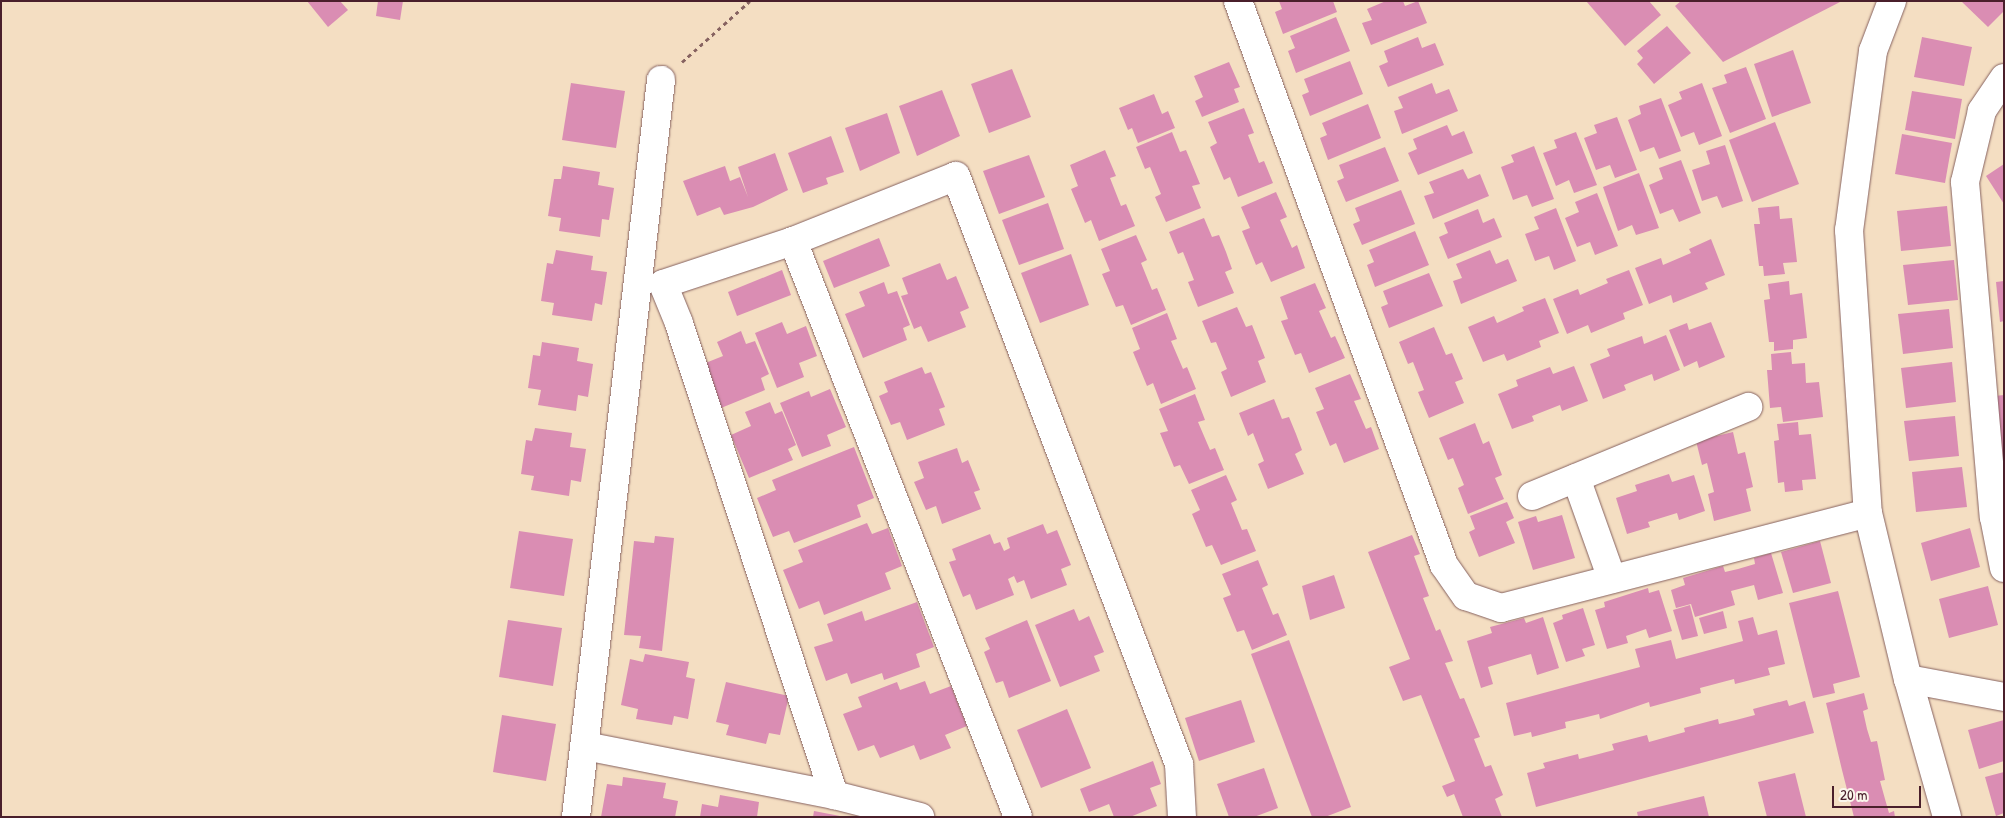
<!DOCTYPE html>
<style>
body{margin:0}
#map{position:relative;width:2005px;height:818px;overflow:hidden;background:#f4dec2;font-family:"Patrick Hand",sans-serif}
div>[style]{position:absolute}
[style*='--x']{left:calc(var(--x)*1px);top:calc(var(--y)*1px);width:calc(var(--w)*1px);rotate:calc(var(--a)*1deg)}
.building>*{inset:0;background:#da8db3}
.path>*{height:3px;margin-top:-1.5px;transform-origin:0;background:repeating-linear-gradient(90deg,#866260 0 4px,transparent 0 8px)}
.roads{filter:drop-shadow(0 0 1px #866260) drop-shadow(0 0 1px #866260)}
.minor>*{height:28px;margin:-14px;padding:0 14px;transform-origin:14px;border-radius:14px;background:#fff}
span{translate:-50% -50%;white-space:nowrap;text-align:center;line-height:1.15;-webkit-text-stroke:4px #fbf7ec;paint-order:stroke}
.frame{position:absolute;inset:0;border:2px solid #4a1f2b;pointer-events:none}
.scale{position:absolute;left:1832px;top:786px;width:89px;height:22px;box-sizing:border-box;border:2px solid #4a1f2b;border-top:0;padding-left:6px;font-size:15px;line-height:18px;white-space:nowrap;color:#4a1f2b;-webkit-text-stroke:4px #fbf7ec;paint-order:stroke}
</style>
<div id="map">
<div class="building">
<i style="clip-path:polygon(307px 1px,340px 1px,348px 10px,328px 27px)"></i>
<i style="clip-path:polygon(378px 1px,403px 1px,400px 20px,376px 16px)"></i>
<i style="clip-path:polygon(1279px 1px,1333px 1px,1337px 12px,1283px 34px,1275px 12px,1282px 9px)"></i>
<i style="clip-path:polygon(1386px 1px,1403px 1px,1405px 6px,1418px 1px,1427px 23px,1371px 45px,1362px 23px,1372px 20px,1367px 9px)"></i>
<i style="clip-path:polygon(1586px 1px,1649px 1px,1661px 15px,1625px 46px)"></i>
<i style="clip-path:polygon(1681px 1px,1842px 1px,1723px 62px,1675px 6px)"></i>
<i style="clip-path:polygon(1961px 1px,2004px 1px,2004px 11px,1988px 27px)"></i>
<i style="clip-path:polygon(1336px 17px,1350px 51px,1296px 73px,1288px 51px,1295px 48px,1290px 36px)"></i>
<i style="clip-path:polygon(1667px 26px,1691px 53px,1654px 84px,1637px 64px,1643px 58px,1637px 51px)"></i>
<i style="clip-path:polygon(1418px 37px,1422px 48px,1435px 43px,1444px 65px,1388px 87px,1379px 66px,1388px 62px,1384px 51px)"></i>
<i style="clip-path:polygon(1922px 37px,1972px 47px,1964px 86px,1914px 77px)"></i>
<i style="clip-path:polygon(1793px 50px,1811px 103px,1772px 117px,1754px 64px)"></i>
<i style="clip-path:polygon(1350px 61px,1363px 94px,1310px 116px,1302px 95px,1309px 92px,1304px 79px)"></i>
<i style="clip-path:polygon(1229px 62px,1240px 87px,1234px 89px,1239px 102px,1202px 117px,1195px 101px,1203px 97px,1194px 76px)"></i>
<i style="clip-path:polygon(1746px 67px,1766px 119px,1730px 133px,1712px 88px,1727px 83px,1724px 75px)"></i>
<i style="clip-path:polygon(1012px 69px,1031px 117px,989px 133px,971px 84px)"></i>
<i style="clip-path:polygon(571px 83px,625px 91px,616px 148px,562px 140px)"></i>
<i style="clip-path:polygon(1432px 83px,1436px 94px,1449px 89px,1458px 111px,1402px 134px,1394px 111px,1403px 108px,1398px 97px)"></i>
<i style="clip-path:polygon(1702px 83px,1722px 136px,1699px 145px,1694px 132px,1681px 137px,1668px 105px,1682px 99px,1679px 92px)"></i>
<i style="clip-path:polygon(942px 90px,960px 136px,917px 156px,899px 106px)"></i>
<i style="clip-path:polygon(1912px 91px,1962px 99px,1955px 139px,1905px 130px)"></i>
<i style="clip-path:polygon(1154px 94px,1162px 114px,1168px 111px,1175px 128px,1138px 143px,1132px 128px,1128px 130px,1119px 108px)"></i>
<i style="clip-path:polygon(1661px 98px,1681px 151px,1659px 159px,1654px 147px,1640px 152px,1628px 120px,1641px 114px,1639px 106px)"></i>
<i style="clip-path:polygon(1368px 104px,1381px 138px,1328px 160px,1320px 138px,1327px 135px,1322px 123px)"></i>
<i style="clip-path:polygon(1244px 108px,1254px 133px,1248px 135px,1259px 163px,1264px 161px,1273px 183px,1238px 197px,1230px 177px,1224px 180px,1210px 147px,1217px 143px,1208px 122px)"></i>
<i style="clip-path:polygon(887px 113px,900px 153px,860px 171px,845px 128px)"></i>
<i style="clip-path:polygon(1617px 117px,1637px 170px,1615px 178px,1610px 165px,1596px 170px,1584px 138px,1597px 133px,1594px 125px)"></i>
<i style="clip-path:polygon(1775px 122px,1799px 184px,1752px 202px,1729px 140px)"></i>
<i style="clip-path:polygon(1447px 125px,1452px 136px,1464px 131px,1473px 153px,1418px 175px,1408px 153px,1417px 149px,1413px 139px)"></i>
<i style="clip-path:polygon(1172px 132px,1180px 152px,1186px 150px,1200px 184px,1192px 186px,1201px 208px,1166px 222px,1155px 197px,1161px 194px,1150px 167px,1145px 169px,1136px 147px)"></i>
<i style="clip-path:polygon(1576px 132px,1597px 185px,1574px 193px,1569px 180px,1556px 186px,1543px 153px,1557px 148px,1554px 140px)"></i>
<i style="clip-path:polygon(1902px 134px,1952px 143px,1945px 183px,1895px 174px)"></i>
<i style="clip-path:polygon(831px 136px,844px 172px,826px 178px,828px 184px,803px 193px,788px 153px)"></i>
<i style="clip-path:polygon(1725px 145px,1743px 201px,1722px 208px,1717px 196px,1702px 201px,1692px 170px,1710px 164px,1706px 151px)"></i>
<i style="clip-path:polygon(1534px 146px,1554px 199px,1532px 207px,1527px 195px,1513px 200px,1501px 167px,1514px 162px,1511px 155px)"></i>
<i style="clip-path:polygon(1385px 147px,1399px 181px,1346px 202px,1337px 181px,1344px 178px,1339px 165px)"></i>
<i style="clip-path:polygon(1105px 150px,1116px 176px,1110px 178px,1121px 206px,1126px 204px,1135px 226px,1099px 241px,1091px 220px,1085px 223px,1071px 189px,1078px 186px,1070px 165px)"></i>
<i style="clip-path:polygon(775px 153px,788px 190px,753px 207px,724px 215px,720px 207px,697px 216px,683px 181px,725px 166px,730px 181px,740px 177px,748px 197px,738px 167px)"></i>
<i style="clip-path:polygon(1029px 155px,1045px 197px,999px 214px,983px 171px)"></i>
<i style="clip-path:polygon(1681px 160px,1701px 213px,1679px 222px,1673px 209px,1660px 214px,1649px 185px,1663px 179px,1659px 168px)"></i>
<i style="clip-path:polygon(2004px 164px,2004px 204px,1986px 176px)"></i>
<i style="clip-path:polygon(563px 166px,600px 172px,598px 185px,614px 188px,609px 220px,602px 219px,600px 237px,559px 231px,561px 218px,548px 216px,554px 179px,561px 179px)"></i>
<i style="clip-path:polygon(1463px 169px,1468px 179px,1480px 174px,1489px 196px,1433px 219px,1424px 196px,1434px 193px,1429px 182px)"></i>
<i style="clip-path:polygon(1639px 173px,1659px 228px,1636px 235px,1632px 225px,1618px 231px,1603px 187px)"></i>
<i style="clip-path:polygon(1401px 190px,1415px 224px,1362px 245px,1353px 224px,1360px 221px,1355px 208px)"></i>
<i style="clip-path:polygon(1276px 192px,1287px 217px,1280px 220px,1292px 248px,1297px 245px,1305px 268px,1271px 282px,1262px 262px,1256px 265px,1242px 231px,1250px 228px,1241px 207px)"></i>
<i style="clip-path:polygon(1597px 193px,1618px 246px,1595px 255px,1590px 242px,1577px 247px,1565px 218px,1579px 212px,1575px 202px)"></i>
<i style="clip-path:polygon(1048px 203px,1064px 249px,1019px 265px,1002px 220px)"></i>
<i style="clip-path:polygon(1779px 206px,1780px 219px,1792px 218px,1797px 262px,1783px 263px,1785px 274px,1764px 276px,1763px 266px,1759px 266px,1754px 224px,1760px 224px,1758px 208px)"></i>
<i style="clip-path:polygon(1947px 206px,1951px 246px,1901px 251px,1897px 211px)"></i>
<i style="clip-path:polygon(1556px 208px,1576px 261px,1554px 270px,1549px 256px,1535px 261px,1525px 234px,1539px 229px,1534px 217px)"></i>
<i style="clip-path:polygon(1478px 209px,1483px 223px,1494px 218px,1502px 237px,1448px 259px,1439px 237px,1448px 233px,1444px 223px)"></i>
<i style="clip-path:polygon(1204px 218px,1212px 237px,1219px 235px,1226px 252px,1232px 269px,1225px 272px,1234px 293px,1198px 307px,1188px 282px,1194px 280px,1183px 252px,1178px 254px,1169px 232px)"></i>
<i style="clip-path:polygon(1415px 231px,1429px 265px,1375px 287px,1367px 265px,1374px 262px,1369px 250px)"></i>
<i style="clip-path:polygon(1136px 235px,1147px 260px,1141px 263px,1152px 290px,1157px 288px,1166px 310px,1131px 325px,1123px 305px,1116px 307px,1102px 274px,1110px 271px,1101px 249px)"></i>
<i style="clip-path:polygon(879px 238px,890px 266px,834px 288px,823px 261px)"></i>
<i style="clip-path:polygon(1711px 239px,1725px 275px,1705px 283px,1708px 289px,1673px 303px,1671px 295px,1649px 304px,1635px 268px,1661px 258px,1663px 265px,1691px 253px,1689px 249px)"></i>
<i style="clip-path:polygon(556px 250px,593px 256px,591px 270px,607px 272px,602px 305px,595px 303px,592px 321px,552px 315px,554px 303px,541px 301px,547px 263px,553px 264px)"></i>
<i style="clip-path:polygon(1490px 250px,1496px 264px,1508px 259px,1517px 281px,1461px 304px,1453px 281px,1462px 278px,1456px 264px)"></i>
<i style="clip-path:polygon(1071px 254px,1089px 305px,1040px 323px,1021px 273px)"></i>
<i style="clip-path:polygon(1954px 260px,1958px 300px,1908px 305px,1903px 265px)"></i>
<i style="clip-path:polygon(940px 263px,947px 280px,956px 276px,969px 308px,960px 312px,966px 327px,928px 342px,921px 326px,914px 329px,901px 296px,908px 294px,902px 278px)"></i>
<i style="clip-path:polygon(782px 270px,791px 295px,737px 316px,728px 292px)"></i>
<i style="clip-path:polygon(1629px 270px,1643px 305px,1623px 313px,1625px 319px,1591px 333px,1588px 325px,1567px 334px,1553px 299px,1578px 289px,1580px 295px,1608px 283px,1606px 279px)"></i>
<i style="clip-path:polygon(1429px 273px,1443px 306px,1389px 328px,1381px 307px,1388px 304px,1383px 291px)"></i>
<i style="clip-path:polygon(1789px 281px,1790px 295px,1802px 293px,1807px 338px,1793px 340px,1793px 349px,1774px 351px,1774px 342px,1769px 342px,1764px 300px,1770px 299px,1768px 284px)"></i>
<i style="clip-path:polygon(2004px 281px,2004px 321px,2000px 322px,1996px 282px)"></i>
<i style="clip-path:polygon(884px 282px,888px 294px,897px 291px,910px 325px,903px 328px,907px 340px,863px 358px,845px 314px,865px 306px,859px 292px)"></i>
<i style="clip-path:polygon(1315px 283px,1326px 308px,1319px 311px,1331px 338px,1335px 336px,1345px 358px,1309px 373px,1301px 353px,1295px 355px,1281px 321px,1288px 319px,1280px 297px)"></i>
<i style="clip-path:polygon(1545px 298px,1559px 333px,1539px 341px,1541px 347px,1507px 361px,1504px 354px,1483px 362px,1468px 327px,1494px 316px,1497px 323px,1524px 311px,1522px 307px)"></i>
<i style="clip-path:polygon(1237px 307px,1246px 327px,1252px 325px,1265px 358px,1258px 361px,1266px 382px,1231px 397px,1221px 372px,1227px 369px,1216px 342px,1211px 343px,1202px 321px)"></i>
<i style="clip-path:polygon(1949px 309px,1953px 348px,1903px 354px,1898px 314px)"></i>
<i style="clip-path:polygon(1167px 313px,1177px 339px,1171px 341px,1183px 369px,1187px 367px,1196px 389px,1161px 404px,1153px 383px,1147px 386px,1133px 352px,1140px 349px,1132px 328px)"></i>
<i style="clip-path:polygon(782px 322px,787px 334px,806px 326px,817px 356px,799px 363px,804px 377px,777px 388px,755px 333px)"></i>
<i style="clip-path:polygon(1711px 322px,1725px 357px,1699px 368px,1697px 361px,1684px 367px,1669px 330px,1687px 323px,1689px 330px)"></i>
<i style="clip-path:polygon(1434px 327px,1446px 355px,1452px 353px,1463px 379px,1455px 382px,1464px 403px,1429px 418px,1418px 392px,1424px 390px,1413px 362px,1408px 364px,1399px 342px)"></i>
<i style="clip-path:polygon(741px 331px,746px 344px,755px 341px,769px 374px,761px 378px,765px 390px,721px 408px,703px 364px,723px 356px,717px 342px)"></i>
<i style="clip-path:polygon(1666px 335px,1680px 370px,1654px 381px,1652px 374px,1639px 379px,1624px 385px,1626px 390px,1603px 399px,1590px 364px,1610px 356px,1607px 349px,1642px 336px,1644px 344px)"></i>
<i style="clip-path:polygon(542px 342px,579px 348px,577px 361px,593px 364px,588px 397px,578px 395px,576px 411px,538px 405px,541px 390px,528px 388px,533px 355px,540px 356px)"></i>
<i style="clip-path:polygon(1791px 352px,1792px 364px,1805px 363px,1806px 383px,1819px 382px,1823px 417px,1783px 422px,1781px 407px,1770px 408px,1767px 370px,1772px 370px,1771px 354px)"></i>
<i style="clip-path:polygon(1952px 362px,1956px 402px,1906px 408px,1901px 368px)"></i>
<i style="clip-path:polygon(1574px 366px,1588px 401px,1562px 411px,1560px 405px,1532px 416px,1534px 421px,1512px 429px,1498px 394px,1518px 386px,1516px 380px,1550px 367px,1553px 374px)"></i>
<i style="clip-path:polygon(922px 367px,925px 374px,931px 372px,945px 407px,939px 409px,945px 425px,907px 440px,900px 422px,891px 425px,879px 396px,888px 392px,884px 382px)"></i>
<i style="clip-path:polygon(1350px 374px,1361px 399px,1354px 401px,1366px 429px,1371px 427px,1379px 449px,1344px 463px,1336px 443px,1330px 446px,1316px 412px,1324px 409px,1315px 388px)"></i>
<i style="clip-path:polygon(830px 389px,846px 427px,827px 435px,831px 446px,802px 457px,780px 403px,809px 391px,811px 397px)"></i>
<i style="clip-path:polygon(1195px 394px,1205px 420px,1198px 422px,1210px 450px,1215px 448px,1224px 470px,1189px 484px,1180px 465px,1174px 467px,1160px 433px,1168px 431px,1159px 409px)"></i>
<i style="clip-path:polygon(2004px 395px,2004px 465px,2002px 465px,1995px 396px)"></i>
<i style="clip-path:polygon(1274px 399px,1282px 419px,1289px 417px,1296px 434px,1302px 450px,1295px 454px,1304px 474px,1268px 489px,1258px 464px,1264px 461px,1253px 433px,1248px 436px,1239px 413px)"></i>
<i style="clip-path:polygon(770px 402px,775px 414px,782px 411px,796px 445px,788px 449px,793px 460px,749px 478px,731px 435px,751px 426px,745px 412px)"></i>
<i style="clip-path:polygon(1955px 416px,1959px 456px,1909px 461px,1904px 421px)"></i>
<i style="clip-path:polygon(1798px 422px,1799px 435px,1811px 434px,1816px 479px,1802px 480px,1803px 490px,1785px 492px,1784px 482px,1778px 483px,1774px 441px,1779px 440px,1777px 424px)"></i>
<i style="clip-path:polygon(1475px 423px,1483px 444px,1489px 441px,1502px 475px,1495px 478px,1504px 499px,1468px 514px,1458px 488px,1464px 485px,1453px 458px,1448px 460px,1439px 438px)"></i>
<i style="clip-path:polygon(535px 428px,572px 433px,570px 447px,586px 449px,581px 482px,571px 480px,569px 496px,531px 490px,534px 476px,521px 474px,526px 440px,532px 441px)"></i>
<i style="clip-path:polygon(1733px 432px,1738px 454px,1745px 452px,1753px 487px,1746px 489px,1751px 511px,1714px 521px,1708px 494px,1714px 492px,1707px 463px,1702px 465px,1696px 441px)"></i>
<i style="clip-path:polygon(854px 447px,874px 498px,857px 505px,861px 517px,794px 543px,789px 531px,773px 537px,757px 498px,776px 490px,772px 480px)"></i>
<i style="clip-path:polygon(957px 448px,962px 463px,968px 460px,980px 490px,974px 492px,981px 509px,942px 524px,936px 506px,926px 510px,914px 482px,924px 478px,918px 462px)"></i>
<i style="clip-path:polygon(1962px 467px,1967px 507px,1916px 512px,1912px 472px)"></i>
<i style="clip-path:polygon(1669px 474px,1672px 482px,1694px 475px,1705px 511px,1679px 520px,1677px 513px,1648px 522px,1650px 527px,1627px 534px,1616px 498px,1637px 491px,1635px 485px)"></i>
<i style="clip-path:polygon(1226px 475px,1237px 500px,1231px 503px,1242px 530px,1247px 529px,1256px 551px,1221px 565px,1212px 545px,1206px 547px,1192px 514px,1200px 510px,1191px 490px)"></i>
<i style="clip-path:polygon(1507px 502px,1514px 518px,1506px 522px,1515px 543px,1479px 557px,1469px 532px,1475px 529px,1470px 516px)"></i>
<i style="clip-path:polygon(1562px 515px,1575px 558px,1533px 570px,1518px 522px,1536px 516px,1538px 522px)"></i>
<i style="clip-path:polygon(867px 523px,872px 534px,888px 528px,902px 566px,885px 573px,891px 589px,824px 615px,819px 601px,799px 609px,783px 570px,803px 562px,798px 550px)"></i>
<i style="clip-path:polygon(1043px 524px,1047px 534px,1057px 530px,1071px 565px,1061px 569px,1067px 585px,1031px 599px,1024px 580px,1017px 583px,1014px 576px,1008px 579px,1014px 595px,976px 610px,970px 594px,963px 597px,949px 562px,956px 560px,952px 549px,990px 534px,994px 544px,1000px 542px,1004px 551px,1010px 548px,1007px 538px)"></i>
<i style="clip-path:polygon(1970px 528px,1980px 567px,1931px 581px,1921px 543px)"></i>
<i style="clip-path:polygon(519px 531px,573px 539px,564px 596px,510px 588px)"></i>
<i style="clip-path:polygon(1412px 535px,1420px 554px,1414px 556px,1429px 596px,1423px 598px,1436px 631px,1440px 629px,1453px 661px,1445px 663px,1460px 699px,1464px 698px,1480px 737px,1474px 739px,1485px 767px,1491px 765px,1503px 795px,1495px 799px,1502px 817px,1463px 817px,1454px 794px,1447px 797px,1442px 786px,1455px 781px,1421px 695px,1403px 701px,1389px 667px,1410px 659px,1368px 552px)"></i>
<i style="clip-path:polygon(655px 536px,674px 538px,662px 651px,639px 648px,641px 636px,624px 635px,634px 541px,654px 543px)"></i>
<i style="clip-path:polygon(1820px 541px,1831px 583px,1793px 593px,1781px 552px)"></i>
<i style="clip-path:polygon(1771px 553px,1783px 593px,1758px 600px,1754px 585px,1731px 591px,1735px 605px,1695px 617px,1691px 604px,1676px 608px,1671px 590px,1685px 585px,1683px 578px,1723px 566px,1725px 572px,1738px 569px,1755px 564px,1754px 558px)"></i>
<i style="clip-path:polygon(1258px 560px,1268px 585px,1262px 588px,1273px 615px,1278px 613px,1287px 635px,1252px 650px,1244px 630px,1237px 632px,1223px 598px,1231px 595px,1222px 574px)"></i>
<i style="clip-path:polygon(1334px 575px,1345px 608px,1310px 620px,1302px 586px)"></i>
<i style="clip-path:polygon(1988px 586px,1998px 625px,1949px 638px,1939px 599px)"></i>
<i style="clip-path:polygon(1648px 588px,1649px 593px,1659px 590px,1672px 631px,1649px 638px,1646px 629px,1626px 636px,1628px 643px,1607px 649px,1595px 610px,1605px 607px,1604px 602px)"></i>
<i style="clip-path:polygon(1838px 591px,1860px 677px,1833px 684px,1835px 693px,1813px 698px,1789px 603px)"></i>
<i style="clip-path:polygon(917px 602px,934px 647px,916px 654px,920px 667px,884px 680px,882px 673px,851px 684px,847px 673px,826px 681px,814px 647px,833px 641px,827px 624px,862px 611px,865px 621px)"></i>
<i style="clip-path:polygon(1690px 605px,1698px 636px,1682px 640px,1673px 610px)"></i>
<i style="clip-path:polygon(1583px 608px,1595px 645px,1582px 649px,1585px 656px,1566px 662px,1553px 623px,1563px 619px,1562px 615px)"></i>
<i style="clip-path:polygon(1074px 609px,1079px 621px,1089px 616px,1104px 652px,1094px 656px,1100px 671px,1060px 687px,1035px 625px)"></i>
<i style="clip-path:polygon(1723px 611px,1727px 628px,1704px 634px,1699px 618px)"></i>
<i style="clip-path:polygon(1543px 617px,1559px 668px,1537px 675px,1531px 654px,1488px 667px,1493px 684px,1481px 688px,1467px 641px,1492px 633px,1490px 627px,1524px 618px,1526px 623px)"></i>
<i style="clip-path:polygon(1753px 617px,1758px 635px,1777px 630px,1785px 664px,1768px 668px,1770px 675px,1735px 684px,1734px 679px,1700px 688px,1701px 693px,1650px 707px,1649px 702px,1600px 719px,1599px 714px,1583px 718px,1565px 722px,1566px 728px,1532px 737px,1531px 732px,1514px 736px,1506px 703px,1640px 667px,1635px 649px,1671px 640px,1676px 659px,1743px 641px,1738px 621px)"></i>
<i style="clip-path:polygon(508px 620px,562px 628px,553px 686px,499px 677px)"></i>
<i style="clip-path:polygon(1027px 620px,1051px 681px,1009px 698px,1003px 681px,996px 683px,984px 652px,990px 649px,985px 638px)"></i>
<i style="clip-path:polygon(1289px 640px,1351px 807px,1325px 817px,1312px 817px,1251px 654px)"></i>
<i style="clip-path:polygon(645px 654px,689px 662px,686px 677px,695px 679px,688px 719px,674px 716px,672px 725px,636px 719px,638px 709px,621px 705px,630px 659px,643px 662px)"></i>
<i style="clip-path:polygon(925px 681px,930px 694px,951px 686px,967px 726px,945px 735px,951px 748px,920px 760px,914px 745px,880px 758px,874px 745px,858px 751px,843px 714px,862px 707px,858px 697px,897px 682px,900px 690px)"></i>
<i style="clip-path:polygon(726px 682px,789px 696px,780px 735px,769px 733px,766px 744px,726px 735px,729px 725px,716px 722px)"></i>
<i style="clip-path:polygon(1864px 693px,1868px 709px,1863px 711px,1867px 729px,1871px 742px,1877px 741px,1885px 780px,1880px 781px,1885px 799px,1889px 813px,1894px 811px,1895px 817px,1854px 817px,1842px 770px,1826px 703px)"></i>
<i style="clip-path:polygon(1241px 700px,1255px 742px,1199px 761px,1185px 718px)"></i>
<i style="clip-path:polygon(1787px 700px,1789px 706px,1805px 701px,1814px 733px,1536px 807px,1527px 773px,1545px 768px,1543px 763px,1578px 754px,1579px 759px,1595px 755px,1614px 750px,1612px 744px,1647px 735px,1649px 742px,1685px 732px,1684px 728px,1718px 719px,1719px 724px,1736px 720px,1755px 715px,1753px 709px)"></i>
<i style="clip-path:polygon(1067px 709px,1091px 768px,1041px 788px,1017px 730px)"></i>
<i style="clip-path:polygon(502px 715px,556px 724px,546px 781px,493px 772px)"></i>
<i style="clip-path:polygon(2004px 720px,2004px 761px,1979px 769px,1968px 730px)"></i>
<i style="clip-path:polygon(1153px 761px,1161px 784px,1150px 788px,1157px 806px,1130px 817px,1114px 817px,1109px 804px,1089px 812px,1080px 789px)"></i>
<i style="clip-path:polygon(1264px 768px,1278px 808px,1254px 817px,1229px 817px,1217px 784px)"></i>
<i style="clip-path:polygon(2004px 772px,2004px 813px,1996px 816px,1985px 777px)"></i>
<i style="clip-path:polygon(1795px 773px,1806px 817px,1767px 817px,1758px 782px)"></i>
<i style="clip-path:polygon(623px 777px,666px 783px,663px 798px,678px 801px,675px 817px,601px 817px,607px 784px,622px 786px)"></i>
<i style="clip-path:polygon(720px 795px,759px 802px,757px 817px,700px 817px,702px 804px,718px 807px)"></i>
<i style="clip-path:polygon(1704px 796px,1709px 817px,1638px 817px,1637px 812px)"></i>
<i style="clip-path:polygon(814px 811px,840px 816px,839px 817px,813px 817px)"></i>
</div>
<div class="path">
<i style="--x:682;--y:62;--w:91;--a:-41.9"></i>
</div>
<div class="roads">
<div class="minor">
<i style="--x:1238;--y:1;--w:600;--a:69.94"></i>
<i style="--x:1444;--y:565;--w:38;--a:55"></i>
<i style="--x:1466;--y:596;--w:37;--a:19"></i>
<i style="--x:1501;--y:608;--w:379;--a:-14.5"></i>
<i style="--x:1892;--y:1;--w:53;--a:110.8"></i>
<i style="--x:1873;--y:51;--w:181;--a:97.6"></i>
<i style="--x:1849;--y:230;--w:284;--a:86.2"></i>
<i style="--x:1868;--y:513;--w:171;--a:76.5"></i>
<i style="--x:1908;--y:679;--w:143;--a:74.2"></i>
<i style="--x:2004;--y:78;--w:40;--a:124"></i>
<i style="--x:1982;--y:111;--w:73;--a:103.5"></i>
<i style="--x:1965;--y:182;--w:336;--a:85.1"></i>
<i style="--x:1994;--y:517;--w:52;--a:78.9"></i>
<i style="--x:793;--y:241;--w:618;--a:68.66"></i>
<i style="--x:1576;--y:478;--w:107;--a:70.4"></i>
<i style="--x:1532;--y:496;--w:234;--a:-22.4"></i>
<i style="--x:1908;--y:679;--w:98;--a:10.6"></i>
<i style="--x:585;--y:746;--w:254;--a:11.1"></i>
<i style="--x:834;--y:795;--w:89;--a:14.3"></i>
<i style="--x:834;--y:795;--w:497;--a:-108.2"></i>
<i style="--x:679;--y:323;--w:42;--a:-112.3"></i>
<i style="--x:663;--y:284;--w:137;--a:-18.3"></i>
<i style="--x:793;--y:241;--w:175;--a:-21.7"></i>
<i style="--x:956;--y:176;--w:629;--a:69.23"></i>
<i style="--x:1179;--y:764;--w:53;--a:86.8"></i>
<i style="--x:576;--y:817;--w:742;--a:-83.42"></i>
</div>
</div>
<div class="frame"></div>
<div class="scale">20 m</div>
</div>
